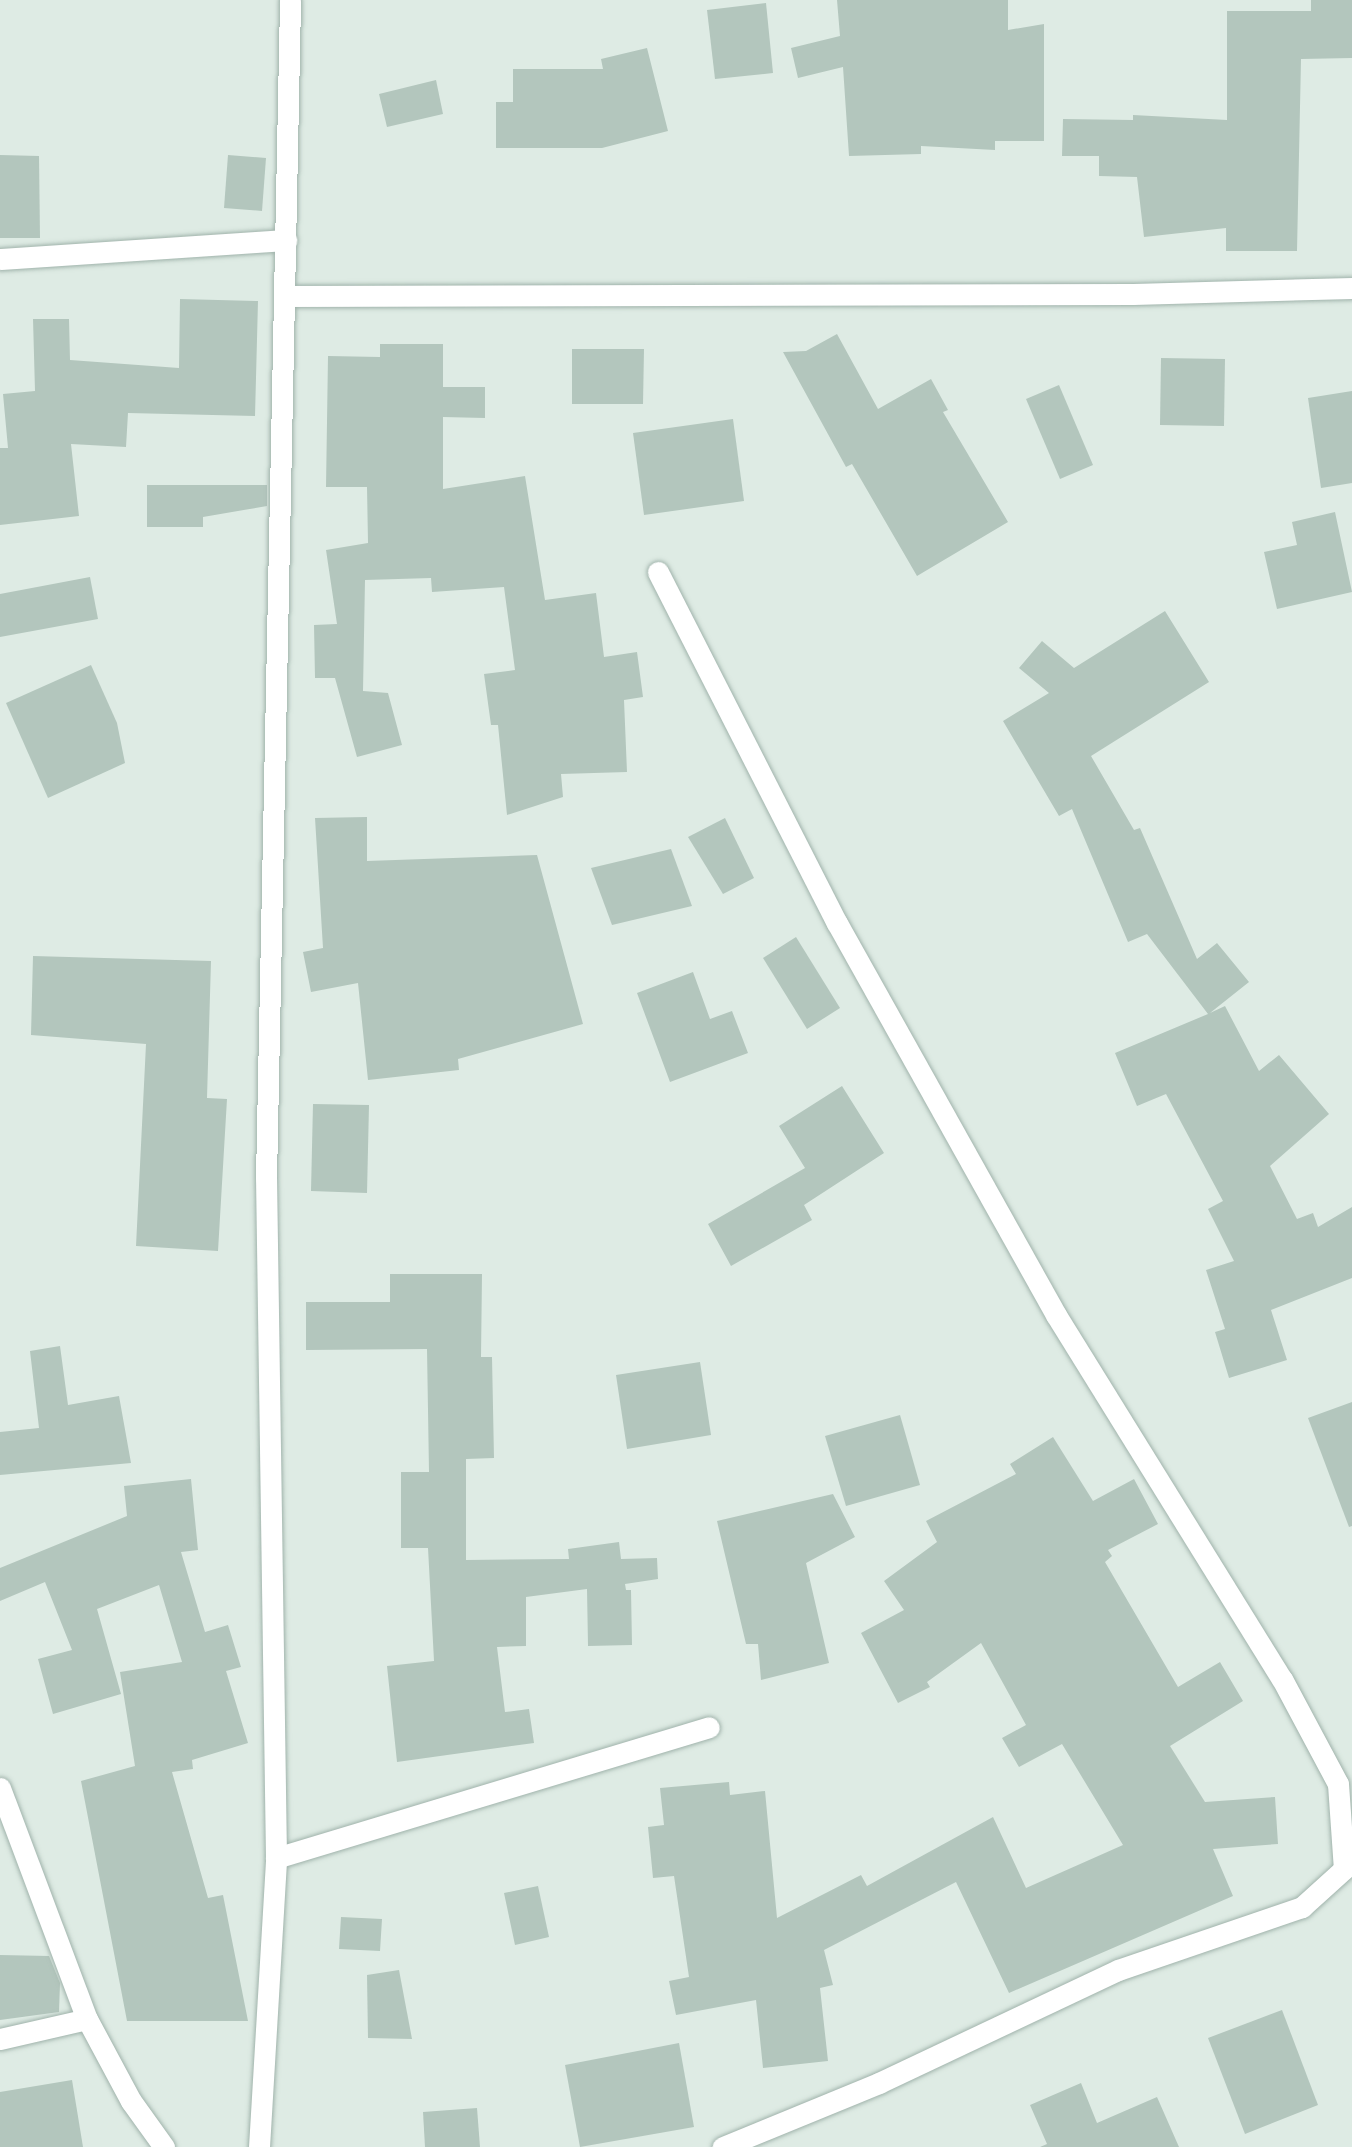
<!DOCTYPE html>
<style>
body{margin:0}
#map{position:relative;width:1352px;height:2147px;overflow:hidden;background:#deebe4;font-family:"DejaVu Sans",sans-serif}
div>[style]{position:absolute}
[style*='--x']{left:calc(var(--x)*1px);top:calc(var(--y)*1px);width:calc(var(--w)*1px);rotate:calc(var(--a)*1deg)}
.building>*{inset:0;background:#b3c6bd}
.roads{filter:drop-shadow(0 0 2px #a0b3ab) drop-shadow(0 0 2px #a0b3ab)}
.minor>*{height:21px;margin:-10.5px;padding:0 10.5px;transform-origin:10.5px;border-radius:10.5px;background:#fff}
span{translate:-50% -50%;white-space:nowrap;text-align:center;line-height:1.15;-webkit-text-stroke:7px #eef8f2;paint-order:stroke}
</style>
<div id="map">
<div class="building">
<i style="clip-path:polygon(837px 0,1008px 0,1008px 30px,1044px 24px,1044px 141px,995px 141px,995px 150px,921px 146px,921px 154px,849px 156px,843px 67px,798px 78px,791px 48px,840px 36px)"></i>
<i style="clip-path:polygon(1311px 0,1352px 0,1352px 58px,1301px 59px,1297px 251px,1226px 251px,1226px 228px,1144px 237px,1137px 177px,1099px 176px,1099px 156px,1062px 156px,1063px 119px,1133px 120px,1133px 115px,1227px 120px,1227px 11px,1311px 11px)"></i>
<i style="clip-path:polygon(766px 3px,773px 73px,715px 79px,707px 10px)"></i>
<i style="clip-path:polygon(647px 48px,668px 131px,602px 148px,496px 148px,496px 102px,513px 102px,513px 69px,603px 69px,601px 59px)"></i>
<i style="clip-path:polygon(436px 80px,443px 114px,387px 127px,379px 94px)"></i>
<i style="clip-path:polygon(0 155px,39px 156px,40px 238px,0 238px)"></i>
<i style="clip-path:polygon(228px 155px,266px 158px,262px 211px,224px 208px)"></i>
<i style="clip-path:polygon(180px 299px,258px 301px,255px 416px,128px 413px,126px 447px,71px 444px,79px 516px,0 525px,0 448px,8px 448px,3px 394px,35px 391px,33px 319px,69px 319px,70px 360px,179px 368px)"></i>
<i style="clip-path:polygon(837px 334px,878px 409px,931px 379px,948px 410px,943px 412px,1008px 522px,917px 576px,852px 464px,846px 467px,783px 352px,806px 351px)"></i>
<i style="clip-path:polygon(380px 344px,443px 344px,443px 387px,485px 387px,485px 418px,443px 417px,443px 489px,525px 476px,545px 600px,596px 593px,604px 657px,637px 652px,643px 697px,624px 700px,627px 772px,561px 774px,563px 797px,507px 815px,498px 725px,491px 725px,484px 674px,515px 670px,504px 587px,432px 592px,431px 578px,365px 580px,363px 691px,388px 693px,402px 745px,357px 757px,335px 678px,315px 678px,314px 625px,337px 624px,326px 550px,368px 543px,367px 487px,326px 487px,328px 356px,380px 357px)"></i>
<i style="clip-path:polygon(572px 349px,644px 349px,643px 404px,572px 404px)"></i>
<i style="clip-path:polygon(1161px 358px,1225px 359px,1224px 426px,1160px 425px)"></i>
<i style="clip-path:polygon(1059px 385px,1093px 465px,1060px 479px,1026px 399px)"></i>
<i style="clip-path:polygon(1352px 391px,1352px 483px,1321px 488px,1308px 398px)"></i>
<i style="clip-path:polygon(733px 419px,744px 501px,644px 515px,633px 433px)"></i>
<i style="clip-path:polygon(147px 485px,267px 485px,267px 506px,203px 517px,203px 527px,147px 527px)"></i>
<i style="clip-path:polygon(1335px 512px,1352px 592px,1277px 609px,1264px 552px,1297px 545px,1292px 522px)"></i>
<i style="clip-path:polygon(90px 577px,98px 619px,0 637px,0 594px)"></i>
<i style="clip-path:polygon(1165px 611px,1209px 682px,1091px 756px,1134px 830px,1140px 828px,1197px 959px,1217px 943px,1249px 982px,1210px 1013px,1225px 1006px,1259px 1071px,1279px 1055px,1329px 1114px,1270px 1166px,1297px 1219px,1313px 1213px,1318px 1227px,1352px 1207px,1352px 1278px,1271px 1310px,1287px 1360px,1229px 1378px,1215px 1332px,1225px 1329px,1206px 1270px,1234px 1261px,1208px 1209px,1223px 1201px,1166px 1094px,1137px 1106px,1115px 1053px,1208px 1014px,1147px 934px,1128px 942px,1072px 809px,1059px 816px,1003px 721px,1049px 693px,1019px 668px,1042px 641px,1074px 668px)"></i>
<i style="clip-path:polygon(91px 665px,117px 723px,125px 763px,48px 798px,6px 703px)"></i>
<i style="clip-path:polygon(367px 817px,367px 861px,537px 855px,583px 1024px,458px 1059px,459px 1070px,368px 1080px,358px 983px,311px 992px,303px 952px,323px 948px,315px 818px)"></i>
<i style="clip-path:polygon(725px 818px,754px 878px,723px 894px,688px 837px)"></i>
<i style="clip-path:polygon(671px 849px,692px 906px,612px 925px,591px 868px)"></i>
<i style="clip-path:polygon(796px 937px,840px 1008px,807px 1029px,763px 958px)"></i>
<i style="clip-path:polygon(33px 956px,211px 961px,207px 1098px,227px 1099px,218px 1251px,136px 1246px,146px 1044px,31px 1035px)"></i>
<i style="clip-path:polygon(693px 972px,710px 1019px,732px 1011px,748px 1053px,670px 1082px,637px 993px)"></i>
<i style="clip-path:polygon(842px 1086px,884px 1153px,804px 1205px,812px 1220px,731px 1266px,708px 1224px,805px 1168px,779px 1126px)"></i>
<i style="clip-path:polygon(313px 1104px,369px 1105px,367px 1193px,311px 1191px)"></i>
<i style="clip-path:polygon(390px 1274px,482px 1274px,481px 1357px,492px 1357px,494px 1458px,466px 1459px,466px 1560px,569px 1559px,568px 1549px,619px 1542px,621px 1559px,657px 1558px,658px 1579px,625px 1584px,626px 1590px,631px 1590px,632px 1645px,588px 1646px,587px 1589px,526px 1597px,526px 1646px,497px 1647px,505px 1712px,529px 1709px,534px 1743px,397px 1762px,387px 1666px,434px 1661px,428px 1548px,401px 1548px,401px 1472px,429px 1472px,427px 1349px,306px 1350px,306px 1302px,390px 1302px)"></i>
<i style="clip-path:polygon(60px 1346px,68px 1405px,119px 1396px,131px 1463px,0 1475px,0 1432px,39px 1428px,30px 1351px)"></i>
<i style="clip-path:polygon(700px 1362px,711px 1435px,627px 1449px,616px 1375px)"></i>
<i style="clip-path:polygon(1352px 1402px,1352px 1526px,1349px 1527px,1308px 1418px)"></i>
<i style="clip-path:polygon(900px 1415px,920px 1485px,846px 1506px,825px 1436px)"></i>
<i style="clip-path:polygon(1053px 1437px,1093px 1501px,1134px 1479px,1158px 1524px,1108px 1550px,1112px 1556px,1105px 1562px,1178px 1687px,1220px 1662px,1243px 1701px,1170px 1746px,1205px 1802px,1275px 1797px,1278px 1844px,1213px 1849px,1233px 1896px,1009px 1993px,956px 1882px,824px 1950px,833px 1985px,820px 1988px,828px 2061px,763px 2068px,756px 2000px,676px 2015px,669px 1981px,689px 1977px,674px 1876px,653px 1878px,648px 1827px,664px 1825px,660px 1788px,729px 1782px,730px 1795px,765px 1791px,777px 1918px,861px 1875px,867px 1886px,993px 1817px,1026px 1888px,1123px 1845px,1062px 1744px,1019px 1767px,1002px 1738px,1026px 1725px,981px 1643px,927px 1682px,930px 1687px,898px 1703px,861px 1633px,904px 1610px,884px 1581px,937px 1542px,926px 1521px,1016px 1474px,1010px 1464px)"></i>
<i style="clip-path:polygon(191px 1479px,198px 1550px,181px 1552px,205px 1632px,228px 1625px,241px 1667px,226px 1671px,248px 1743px,192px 1760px,193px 1769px,172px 1772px,208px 1898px,223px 1895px,248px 2021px,127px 2021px,81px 1781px,135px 1766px,120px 1672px,182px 1662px,159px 1585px,97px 1609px,121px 1694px,53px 1714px,38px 1659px,72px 1650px,45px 1582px,0 1601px,0 1568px,127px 1516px,124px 1486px)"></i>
<i style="clip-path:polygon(833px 1494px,855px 1537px,806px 1563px,829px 1663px,761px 1680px,758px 1644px,746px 1644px,717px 1521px)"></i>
<i style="clip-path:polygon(538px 1886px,549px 1937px,515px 1945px,504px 1893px)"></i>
<i style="clip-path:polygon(341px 1917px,382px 1919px,380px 1951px,339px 1949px)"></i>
<i style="clip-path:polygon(0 1955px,49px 1956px,60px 1983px,59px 2012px,0 2020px)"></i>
<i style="clip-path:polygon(399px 1970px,412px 2039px,368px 2038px,367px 1975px)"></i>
<i style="clip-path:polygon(1282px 2010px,1318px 2105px,1245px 2134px,1208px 2038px)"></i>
<i style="clip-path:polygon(679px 2043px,694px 2127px,580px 2147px,565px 2065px)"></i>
<i style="clip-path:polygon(72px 2080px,83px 2147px,0 2147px,0 2092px)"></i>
<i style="clip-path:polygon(1081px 2083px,1097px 2123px,1157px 2097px,1179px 2147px,1040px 2147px,1047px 2144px,1030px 2105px)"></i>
<i style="clip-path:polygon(477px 2108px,480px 2147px,425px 2147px,423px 2112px)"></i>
</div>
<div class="roads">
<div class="minor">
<i style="--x:0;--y:259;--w:287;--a:-3.8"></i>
<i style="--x:284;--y:296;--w:849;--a:-0.13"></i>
<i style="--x:1133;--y:294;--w:219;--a:-1.6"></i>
<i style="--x:658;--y:572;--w:394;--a:63"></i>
<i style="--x:837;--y:923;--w:449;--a:60.8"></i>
<i style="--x:1056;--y:1315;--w:428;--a:58.2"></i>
<i style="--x:1282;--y:1679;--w:119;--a:61.9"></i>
<i style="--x:1338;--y:1784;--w:85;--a:86"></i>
<i style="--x:1344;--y:1869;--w:57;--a:137.9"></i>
<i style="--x:1302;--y:1907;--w:194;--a:161.1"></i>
<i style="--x:1118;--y:1970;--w:264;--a:154.7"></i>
<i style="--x:879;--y:2083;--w:169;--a:157.7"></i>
<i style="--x:0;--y:1788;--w:247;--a:69.4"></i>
<i style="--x:87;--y:2019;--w:93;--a:61.8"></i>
<i style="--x:131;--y:2101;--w:57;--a:54.3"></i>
<i style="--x:276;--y:1858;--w:452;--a:-16.8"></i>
<i style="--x:0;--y:2039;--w:89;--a:-12.9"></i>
<i style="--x:259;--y:2147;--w:289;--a:-86.6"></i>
<i style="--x:276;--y:1858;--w:680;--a:-90.84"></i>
<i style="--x:266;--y:1178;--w:1178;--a:-88.83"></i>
</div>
</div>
</div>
